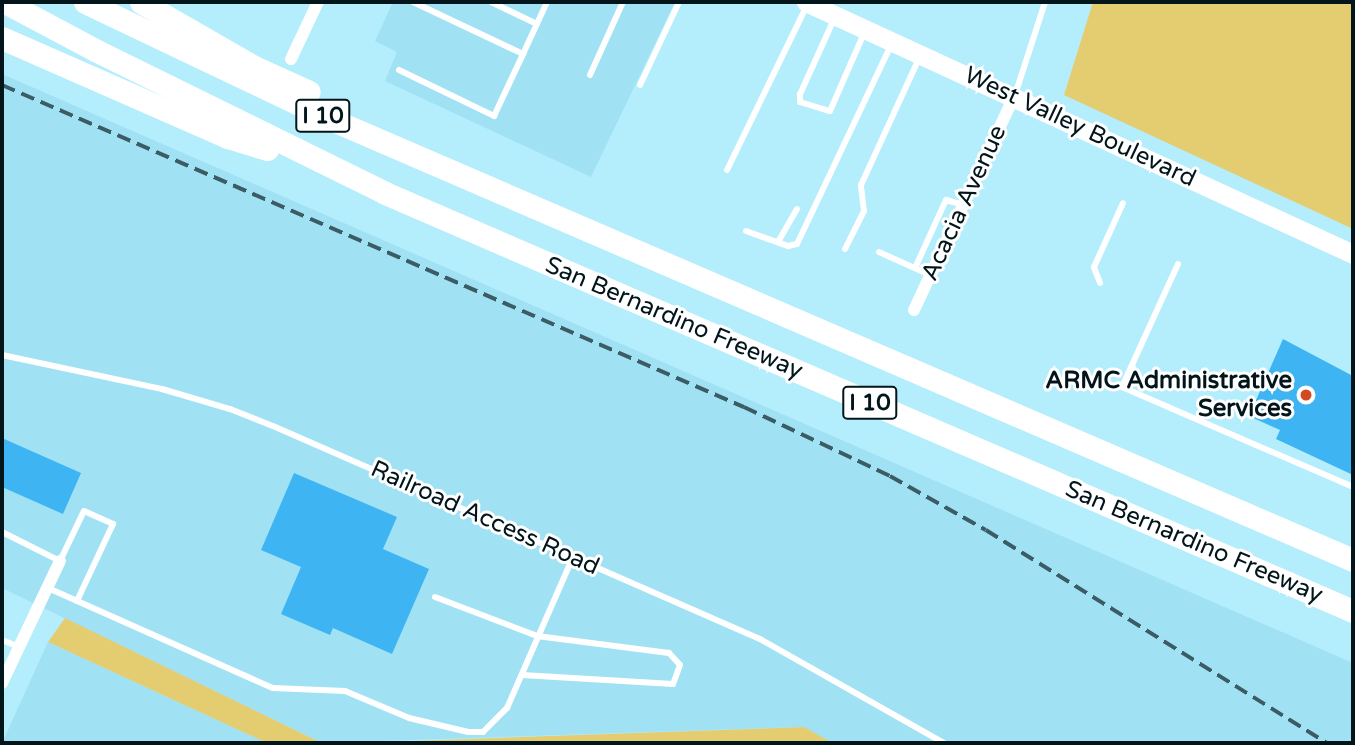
<!DOCTYPE html>
<style>
body{margin:0}
#map{position:relative;width:1355px;height:745px;overflow:hidden;background:#b4edfc;font-family:"Varela Round",sans-serif}
div>[style]{position:absolute}
[style*='--x']{left:calc(var(--x)*1px);top:calc(var(--y)*1px);width:calc(var(--w)*1px);rotate:calc(var(--a)*1deg)}
.built>*{inset:0;background:#a0e2f4}
.green>*{inset:0;background:#e4cd70}
.building>*{inset:0;background:#3eb5f2}
.lane>*{height:6px;margin:-3px;padding:0 3px;transform-origin:3px;border-radius:3px;background:#fff}
.street>*{height:12px;margin:-6px;padding:0 6px;transform-origin:6px;border-radius:6px;background:#fff}
.primary>*{height:19px;margin:-9.5px;padding:0 9.5px;transform-origin:9.5px;border-radius:9.5px;background:#fff}
.highway>*{height:23px;margin:-11.5px;padding:0 11.5px;transform-origin:11.5px;border-radius:11.5px;background:#fff}
.rail>*{height:3.5px;margin-top:-1.75px;transform-origin:0;background:repeating-linear-gradient(90deg,#3c5c65 0 14px,transparent 0 21px)}
.dots>*{width:19px;height:19px;translate:-50% -50%;box-sizing:border-box;border:4px solid #fff;border-radius:50%}
span{translate:-50% -50%;white-space:nowrap;text-align:center;line-height:1.15;-webkit-text-stroke:6px #fff;paint-order:stroke}
.shield-label span{padding:2px 5px;background:#fff;border:2px solid;border-radius:5px;-webkit-text-stroke-width:0}
.shield-label{font-size:23px;color:#01151a;font-weight:700}
.street-label{font-size:24px;color:#01151a}
.poi-label{font-size:24px;color:#01151a;font-weight:700}
.right{translate:-100% -50%;text-align:right}
.frame{position:absolute;inset:0;border:4px solid #01151a;pointer-events:none}
</style>
<div id="map">
<div class="built">
<i style="clip-path:polygon(393px 2px,675px 2px,591px 177px,385px 81px,397px 52px,375px 41px)"></i>
<i style="clip-path:polygon(2px 74px,1353px 663px,1353px 743px,833px 743px,803px 727px,322px 743px,2px 588px)"></i>
<i style="clip-path:polygon(48px 642px,267px 743px,2px 743px)"></i>
</div>
<div class="green">
<i style="clip-path:polygon(1093px 2px,1353px 2px,1353px 229px,1064px 95px)"></i>
<i style="clip-path:polygon(65px 618px,322px 743px,267px 743px,48px 642px)"></i>
<i style="clip-path:polygon(804px 727px,833px 743px,358px 743px)"></i>
</div>
<div class="building">
<i style="clip-path:polygon(1283px 339px,1353px 376px,1353px 475px,1276px 439px,1280px 430px,1249px 416px)"></i>
<i style="clip-path:polygon(2px 438px,81px 473px,63px 514px,2px 487px)"></i>
<i style="clip-path:polygon(294px 473px,397px 517px,383px 549px,429px 569px,392px 654px,333px 628px,330px 635px,281px 614px,301px 567px,261px 550px)"></i>
</div>
<div class="lane">
<i style="--x:413;--y:2;--w:122;--a:25.3"></i>
<i style="--x:523;--y:54;--w:57;--a:-65.2"></i>
<i style="--x:491;--y:2;--w:51;--a:25.6"></i>
<i style="--x:835;--y:17;--w:85;--a:114.4"></i>
<i style="--x:800;--y:94;--w:8;--a:90"></i>
<i style="--x:800;--y:102;--w:31;--a:17"></i>
<i style="--x:830;--y:111;--w:87;--a:-66.4"></i>
<i style="--x:399;--y:70;--w:106;--a:25.8"></i>
<i style="--x:494;--y:116;--w:68;--a:-64.9"></i>
<i style="--x:590;--y:75;--w:80;--a:-65.7"></i>
<i style="--x:640;--y:85;--w:92;--a:-64.8"></i>
<i style="--x:1015;--y:95;--w:98;--a:-72.1"></i>
<i style="--x:727;--y:170;--w:183;--a:-64.1"></i>
<i style="--x:746;--y:231;--w:45;--a:19.7"></i>
<i style="--x:788;--y:246;--w:9;--a:-13"></i>
<i style="--x:797;--y:244;--w:222;--a:-64.7"></i>
<i style="--x:778;--y:242;--w:38;--a:-60"></i>
<i style="--x:845;--y:249;--w:42;--a:-63.4"></i>
<i style="--x:864;--y:211;--w:26;--a:-97"></i>
<i style="--x:861;--y:185;--w:142;--a:-65.4"></i>
<i style="--x:879;--y:252;--w:56;--a:24.3"></i>
<i style="--x:1178;--y:264;--w:135;--a:114.5"></i>
<i style="--x:1122;--y:387;--w:252;--a:23.4"></i>
<i style="--x:915;--y:268;--w:75;--a:-65.5"></i>
<i style="--x:946;--y:200;--w:18;--a:16"></i>
<i style="--x:1100;--y:283;--w:17;--a:-111"></i>
<i style="--x:1094;--y:267;--w:70;--a:-65.6"></i>
<i style="--x:2;--y:355;--w:164;--a:12"></i>
<i style="--x:162;--y:389;--w:71;--a:16.4"></i>
<i style="--x:230;--y:409;--w:46;--a:21.6"></i>
<i style="--x:273;--y:426;--w:532;--a:23.62"></i>
<i style="--x:760;--y:639;--w:211;--a:29.5"></i>
<i style="--x:2;--y:532;--w:65;--a:26.6"></i>
<i style="--x:60;--y:561;--w:55;--a:-64.4"></i>
<i style="--x:84;--y:511;--w:32;--a:24"></i>
<i style="--x:113;--y:524;--w:85;--a:115.1"></i>
<i style="--x:48;--y:588;--w:246;--a:24"></i>
<i style="--x:273;--y:688;--w:72;--a:2.4"></i>
<i style="--x:345;--y:691;--w:69;--a:22.9"></i>
<i style="--x:409;--y:718;--w:61;--a:13.3"></i>
<i style="--x:468;--y:732;--w:15;--a:0"></i>
<i style="--x:483;--y:732;--w:34;--a:-45"></i>
<i style="--x:507;--y:708;--w:165;--a:-66.4"></i>
<i style="--x:435;--y:597;--w:109;--a:20.9"></i>
<i style="--x:537;--y:636;--w:133;--a:7.3"></i>
<i style="--x:669;--y:653;--w:16;--a:47"></i>
<i style="--x:680;--y:665;--w:20;--a:110"></i>
<i style="--x:673;--y:684;--w:151;--a:-176.6"></i>
<i style="--x:2;--y:640;--w:18;--a:22"></i>
</div>
<div class="street">
<i style="--x:291;--y:59;--w:63;--a:-64.7"></i>
<i style="--x:914;--y:310;--w:235;--a:-64.9"></i>
<i style="--x:2;--y:683;--w:135;--a:-64.6"></i>
</div>
<div class="primary">
<i style="--x:806;--y:2;--w:602;--a:24.74"></i>
</div>
<div class="highway">
<i style="--x:5;--y:2;--w:104;--a:28"></i>
<i style="--x:97;--y:51;--w:321;--a:26.2"></i>
<i style="--x:385;--y:193;--w:1054;--a:23.36"></i>
<i style="--x:85;--y:2;--w:269;--a:25.5"></i>
<i style="--x:328;--y:118;--w:1116;--a:23.33"></i>
<i style="--x:141;--y:2;--w:130;--a:29.9"></i>
<i style="--x:254;--y:67;--w:60;--a:24.4"></i>
<i style="--x:2;--y:38;--w:247;--a:23.7"></i>
<i style="--x:228;--y:137;--w:41;--a:17.1"></i>
</div>
<div class="rail">
<i style="--x:2;--y:85;--w:809;--a:23.46"></i>
<i style="--x:744;--y:407;--w:161;--a:25.3"></i>
<i style="--x:890;--y:476;--w:110;--a:29.4"></i>
<i style="--x:986;--y:530;--w:402;--a:32"></i>
</div>
<div class="dots">
<i style="left:1306px;top:395px;background:#d24922"></i>
</div>
<div class="shield-label">
<span style="left:323px;top:116px">I 10</span>
<span style="left:870px;top:403px">I 10</span>
</div>
<div class="street-label">
<span style="left:1080px;top:127px;rotate:25deg">West Valley Boulevard</span>
<span style="left:964px;top:203px;rotate:-65deg">Acacia Avenue</span>
<span style="left:674px;top:318px;rotate:23deg">San Bernardino Freeway</span>
<span style="left:485px;top:518px;rotate:24deg">Railroad Access Road</span>
<span style="left:1194px;top:542px;rotate:23deg">San Bernardino Freeway</span>
</div>
<div class="poi-label">
<span class="right" style="left:1292px;top:395px">ARMC Administrative<br>Services</span>
</div>
<div class="frame"></div>
</div>
